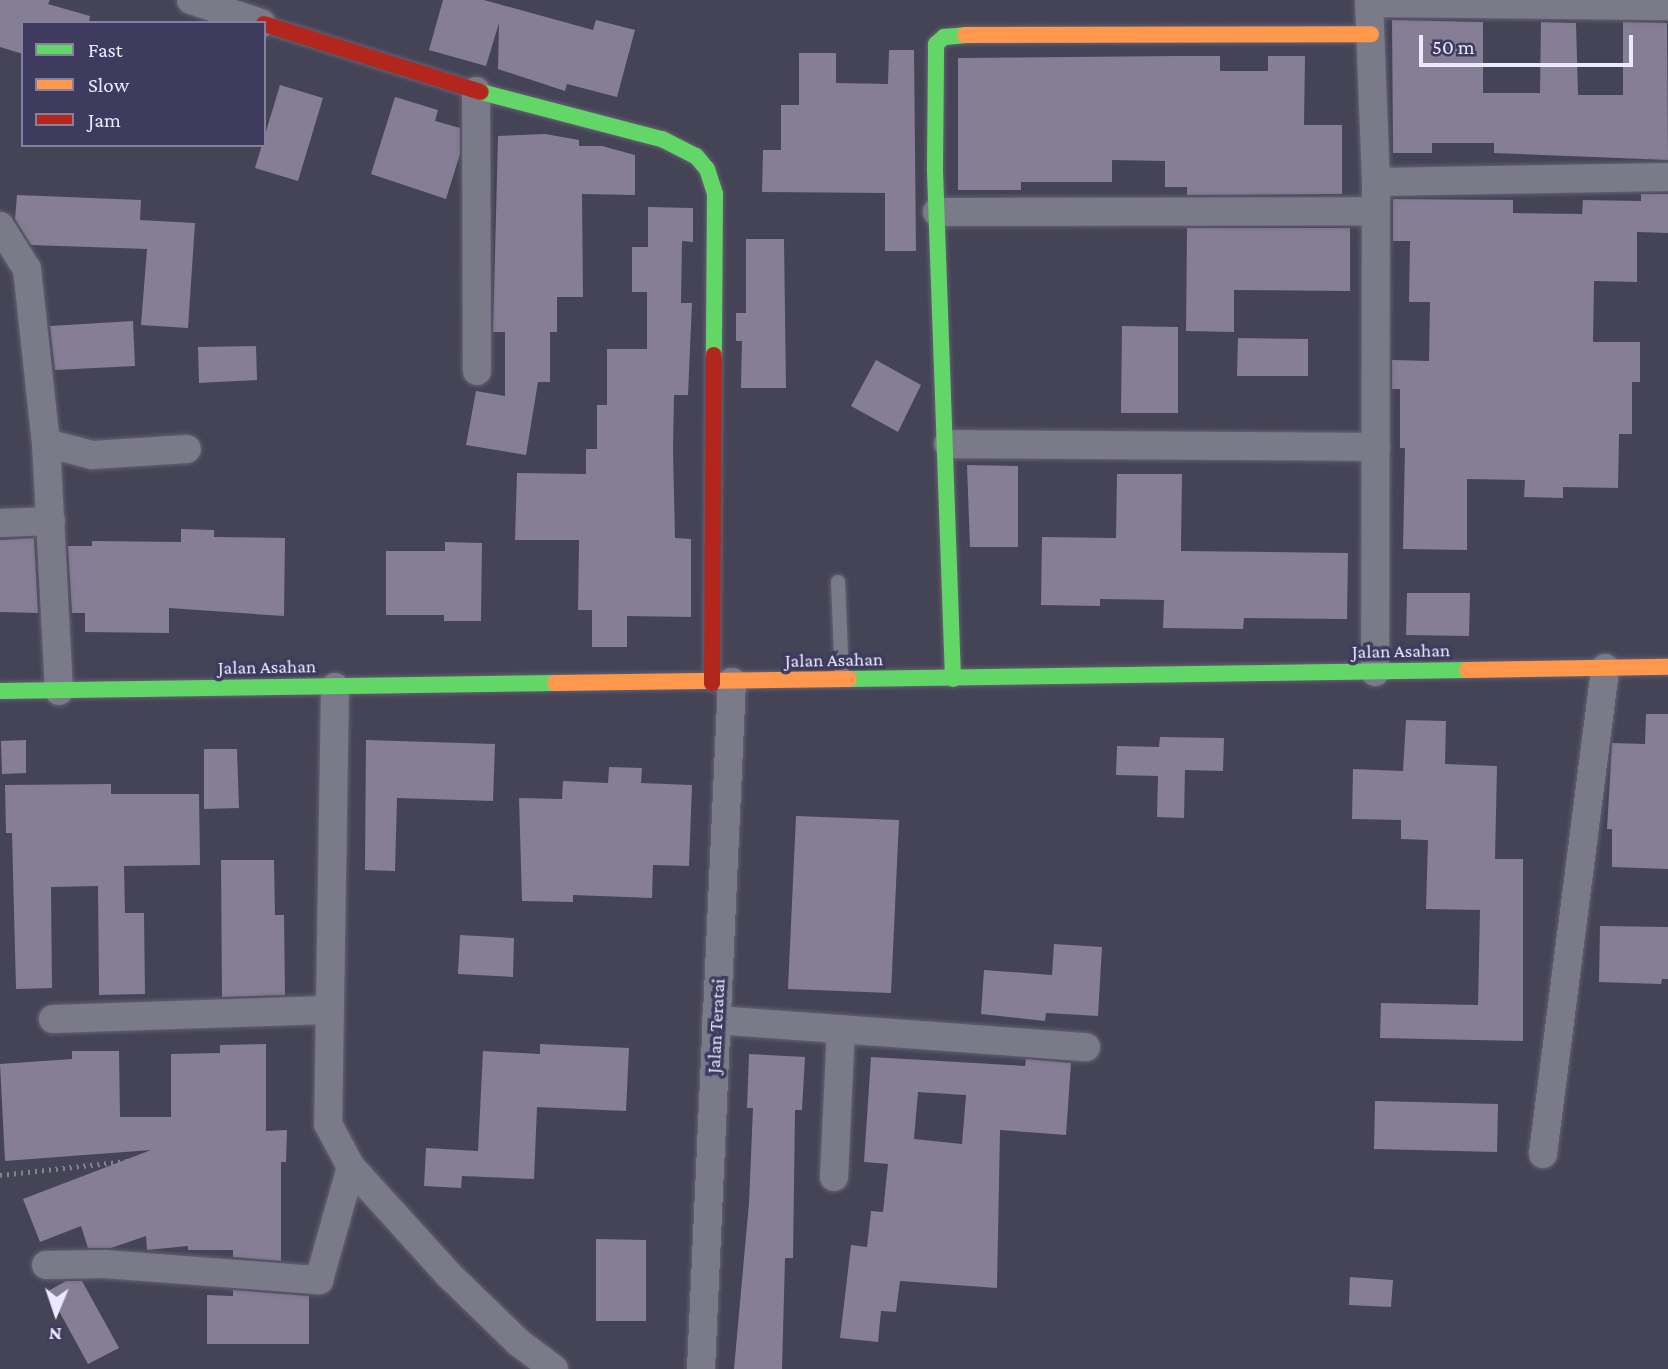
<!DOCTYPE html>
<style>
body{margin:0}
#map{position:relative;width:1668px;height:1369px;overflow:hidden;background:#454356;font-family:"Crimson Pro",serif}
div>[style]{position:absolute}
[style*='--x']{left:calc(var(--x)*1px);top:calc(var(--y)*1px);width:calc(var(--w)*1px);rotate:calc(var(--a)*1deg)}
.building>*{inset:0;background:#867e94}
.path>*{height:4.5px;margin-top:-2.25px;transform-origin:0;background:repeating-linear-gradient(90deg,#838290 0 2px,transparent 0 7px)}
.roads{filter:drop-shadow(0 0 2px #636172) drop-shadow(0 0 2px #636172)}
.lane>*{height:14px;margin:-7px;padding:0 7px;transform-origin:7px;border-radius:7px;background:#7b7a89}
.street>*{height:28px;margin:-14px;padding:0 14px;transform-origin:14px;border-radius:14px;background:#7b7a89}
.fast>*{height:16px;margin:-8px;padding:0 8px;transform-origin:8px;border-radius:8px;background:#63d668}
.slow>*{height:16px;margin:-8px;padding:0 8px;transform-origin:8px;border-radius:8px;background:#ff974d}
.jam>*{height:16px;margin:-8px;padding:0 8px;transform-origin:8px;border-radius:8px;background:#b3261e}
span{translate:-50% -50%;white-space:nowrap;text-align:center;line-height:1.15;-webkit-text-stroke:7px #3f3b5e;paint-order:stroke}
.street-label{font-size:19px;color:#eae9ff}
.legend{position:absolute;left:21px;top:21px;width:245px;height:126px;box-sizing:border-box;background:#3f3b5e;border:2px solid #83819e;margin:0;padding:9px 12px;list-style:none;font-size:21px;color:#eae9ff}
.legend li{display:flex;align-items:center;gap:14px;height:35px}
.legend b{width:35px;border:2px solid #83819e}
.north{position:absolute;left:21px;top:1278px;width:70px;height:70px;-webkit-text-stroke:5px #3f3b5e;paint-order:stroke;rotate:182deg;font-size:19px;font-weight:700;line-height:28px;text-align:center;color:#eae9ff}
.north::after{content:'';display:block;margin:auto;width:24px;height:32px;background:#eae9ff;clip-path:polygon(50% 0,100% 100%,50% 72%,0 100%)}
.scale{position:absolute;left:1419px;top:35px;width:214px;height:32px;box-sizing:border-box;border:4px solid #eae9ff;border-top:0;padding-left:9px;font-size:21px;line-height:24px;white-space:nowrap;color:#eae9ff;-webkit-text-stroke:5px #3f3b5e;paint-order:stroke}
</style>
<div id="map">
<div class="building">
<i style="clip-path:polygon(0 0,50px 0,48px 4px,90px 16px,89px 23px,23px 23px,23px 54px,0 47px)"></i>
<i style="clip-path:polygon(443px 0,484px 0,593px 30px,596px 20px,635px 30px,617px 97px,567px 84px,565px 91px,498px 69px,499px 23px,486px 66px,429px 50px)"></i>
<i style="clip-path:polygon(1392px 20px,1483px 22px,1483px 93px,1540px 93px,1541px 22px,1576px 23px,1578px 95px,1623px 95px,1623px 22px,1667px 23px,1668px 160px,1494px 153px,1494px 143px,1432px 143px,1432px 153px,1393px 153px)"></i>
<i style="clip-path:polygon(889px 50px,914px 50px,916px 251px,885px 251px,885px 193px,762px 192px,763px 150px,781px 150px,781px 105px,799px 105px,799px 53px,836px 53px,836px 83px,888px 84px)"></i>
<i style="clip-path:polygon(1178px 56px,1220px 56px,1220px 71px,1268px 71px,1268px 56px,1305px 56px,1304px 125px,1342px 125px,1342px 194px,1187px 195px,1187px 187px,1165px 187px,1165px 161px,1112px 160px,1112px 182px,1021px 182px,1021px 190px,958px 190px,958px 58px)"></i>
<i style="clip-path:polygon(280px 85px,323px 98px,298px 181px,255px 168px)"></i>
<i style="clip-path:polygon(395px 97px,438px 110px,435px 121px,460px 128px,460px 154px,446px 199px,371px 174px)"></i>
<i style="clip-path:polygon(545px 134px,579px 140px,579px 146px,602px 146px,635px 155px,635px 195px,582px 194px,583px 297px,557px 297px,557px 332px,550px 332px,550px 382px,538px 382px,526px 455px,466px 445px,476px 391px,505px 396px,505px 332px,493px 332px,498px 136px)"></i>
<i style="clip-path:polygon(1641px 194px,1668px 194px,1668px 233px,1637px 232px,1637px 282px,1594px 281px,1593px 342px,1640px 342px,1640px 382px,1632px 382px,1632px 434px,1619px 434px,1618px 488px,1563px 487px,1563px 498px,1524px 497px,1525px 480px,1467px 479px,1467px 550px,1403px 549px,1405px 448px,1400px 448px,1400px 389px,1392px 389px,1392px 360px,1429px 361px,1430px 302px,1409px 302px,1410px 241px,1393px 241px,1393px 199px,1513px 200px,1513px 213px,1582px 214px,1583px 200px,1641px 201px)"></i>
<i style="clip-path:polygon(17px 195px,141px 200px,140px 220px,195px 223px,188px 328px,141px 325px,147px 249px,31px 245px,15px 219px)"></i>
<i style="clip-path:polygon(648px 207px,693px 208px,693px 242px,682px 241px,681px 303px,692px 303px,688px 395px,674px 395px,673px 450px,675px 538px,691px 539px,691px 617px,627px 616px,627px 647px,592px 647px,592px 610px,578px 610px,579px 540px,515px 540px,517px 473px,586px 474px,586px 449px,597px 449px,597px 405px,607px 405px,607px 349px,647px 349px,647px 292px,632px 292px,632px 247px,648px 247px)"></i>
<i style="clip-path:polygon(1187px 228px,1350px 228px,1350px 291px,1234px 290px,1234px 332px,1186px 331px)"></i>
<i style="clip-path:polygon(746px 239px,784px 239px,786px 388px,741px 388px,742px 341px,736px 341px,736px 313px,746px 313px)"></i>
<i style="clip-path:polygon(133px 321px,135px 366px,55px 370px,50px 326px)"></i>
<i style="clip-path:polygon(1122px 326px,1178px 327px,1178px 413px,1121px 413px)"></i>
<i style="clip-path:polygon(1238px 338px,1308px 339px,1308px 376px,1237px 376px)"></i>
<i style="clip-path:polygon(256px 346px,257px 380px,199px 383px,198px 347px)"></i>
<i style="clip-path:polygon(876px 360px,921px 385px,898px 432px,851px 406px)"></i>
<i style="clip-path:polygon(967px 465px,1018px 466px,1018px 547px,970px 547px)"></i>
<i style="clip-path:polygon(1117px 474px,1182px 474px,1181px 551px,1348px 553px,1347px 619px,1244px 618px,1243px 629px,1163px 628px,1164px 600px,1100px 599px,1100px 606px,1041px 605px,1042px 537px,1116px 538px)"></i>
<i style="clip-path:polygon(181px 529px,214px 530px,214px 537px,285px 538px,284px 616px,169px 608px,169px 633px,85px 632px,85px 613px,72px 613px,68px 546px,92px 546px,92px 541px,181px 542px)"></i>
<i style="clip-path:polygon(34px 538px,38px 613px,0 612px,0 540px)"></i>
<i style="clip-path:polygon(445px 542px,482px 543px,481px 621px,444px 621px,444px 615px,386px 615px,386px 551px,445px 551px)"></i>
<i style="clip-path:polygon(1407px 593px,1470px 593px,1469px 636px,1406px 635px)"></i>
<i style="clip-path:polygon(1646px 714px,1668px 714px,1668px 869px,1612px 867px,1612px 829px,1607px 829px,1612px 743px,1645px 744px)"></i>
<i style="clip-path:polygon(1406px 720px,1446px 721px,1445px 764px,1497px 766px,1495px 859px,1523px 859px,1523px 1041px,1380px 1038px,1381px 1003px,1478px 1005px,1480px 910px,1426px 909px,1428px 840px,1401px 839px,1401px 820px,1352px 819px,1353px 769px,1403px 771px)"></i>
<i style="clip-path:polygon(1160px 737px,1224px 738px,1223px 771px,1185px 770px,1184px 818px,1157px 817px,1158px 776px,1116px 775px,1117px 746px,1159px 747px)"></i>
<i style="clip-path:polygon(26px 740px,26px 773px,2px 774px,1px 741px)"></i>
<i style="clip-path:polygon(366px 740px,495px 744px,493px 801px,397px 798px,395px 871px,365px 870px)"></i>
<i style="clip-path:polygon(204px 749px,237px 749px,239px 808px,204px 809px)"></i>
<i style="clip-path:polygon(609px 767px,642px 768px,641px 783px,692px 785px,689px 866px,653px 865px,652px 898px,573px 895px,573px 902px,522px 901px,519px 798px,562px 799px,563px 781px,608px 783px)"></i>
<i style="clip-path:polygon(111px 784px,111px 794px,199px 794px,200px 865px,124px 866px,125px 913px,144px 913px,145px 994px,99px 995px,98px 886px,51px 887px,52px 988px,16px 989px,12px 833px,6px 833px,5px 785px)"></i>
<i style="clip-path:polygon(796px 816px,899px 820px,891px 993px,788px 989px)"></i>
<i style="clip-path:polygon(221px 860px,274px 860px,275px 915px,284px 915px,285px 995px,222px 997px)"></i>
<i style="clip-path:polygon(1600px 926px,1668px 927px,1668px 979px,1662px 979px,1661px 984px,1599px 982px)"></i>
<i style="clip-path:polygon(460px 935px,514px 938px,513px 977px,458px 974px)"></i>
<i style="clip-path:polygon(1054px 944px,1102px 947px,1098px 1016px,1046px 1013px,1045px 1021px,981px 1014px,984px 970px,1052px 975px)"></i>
<i style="clip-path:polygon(266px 1044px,266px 1131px,287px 1130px,286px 1162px,281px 1162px,281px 1261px,233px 1257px,233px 1250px,188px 1250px,188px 1246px,147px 1250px,146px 1236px,111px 1248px,88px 1248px,81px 1226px,40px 1242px,23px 1199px,151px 1150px,5px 1161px,0 1064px,72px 1059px,72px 1051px,119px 1051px,120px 1117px,171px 1117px,171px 1054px,220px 1053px,220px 1045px)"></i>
<i style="clip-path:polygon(540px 1044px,629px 1048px,626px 1111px,537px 1107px,534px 1179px,462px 1176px,461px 1188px,424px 1186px,426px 1148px,478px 1151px,483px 1051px,540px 1054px)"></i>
<i style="clip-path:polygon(749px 1054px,805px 1057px,802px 1110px,795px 1110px,793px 1258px,785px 1258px,782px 1369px,734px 1369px,749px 1203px,753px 1108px,747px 1108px)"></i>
<i style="clip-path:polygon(evenodd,871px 1057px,1025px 1066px,1026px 1059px,1071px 1063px,1066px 1135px,1000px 1130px,997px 1288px,900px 1281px,896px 1312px,881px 1311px,878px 1342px,840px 1338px,851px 1245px,867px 1247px,871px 1211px,883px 1212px,888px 1164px,864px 1162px,871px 1057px,918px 1092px,966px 1095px,962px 1144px,914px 1139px,918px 1092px)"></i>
<i style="clip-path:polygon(1375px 1101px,1498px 1104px,1497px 1152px,1374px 1149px)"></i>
<i style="clip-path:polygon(596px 1239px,646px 1240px,646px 1321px,596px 1321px)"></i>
<i style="clip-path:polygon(1350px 1277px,1393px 1280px,1391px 1307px,1349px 1305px)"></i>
<i style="clip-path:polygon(66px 1281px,82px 1281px,119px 1348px,88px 1364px,48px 1291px)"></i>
<i style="clip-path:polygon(233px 1290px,309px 1296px,309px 1344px,207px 1344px,207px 1295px,233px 1296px)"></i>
</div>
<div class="path">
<i style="--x:0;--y:1175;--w:146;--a:-6.3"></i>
</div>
<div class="roads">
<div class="lane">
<i style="--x:838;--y:582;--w:97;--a:87.6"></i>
</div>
<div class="street">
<i style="--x:191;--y:0;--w:74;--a:18.2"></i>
<i style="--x:1369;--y:0;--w:182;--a:87.8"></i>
<i style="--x:1376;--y:182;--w:490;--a:90.1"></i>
<i style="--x:1369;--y:3;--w:299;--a:0.6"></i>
<i style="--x:476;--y:91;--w:280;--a:89.8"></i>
<i style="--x:1376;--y:182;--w:292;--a:-1"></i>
<i style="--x:937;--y:212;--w:439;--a:-0.1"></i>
<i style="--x:0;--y:226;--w:51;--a:57.9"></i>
<i style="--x:27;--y:269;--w:175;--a:83.8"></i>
<i style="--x:948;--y:444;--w:428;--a:0.4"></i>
<i style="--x:0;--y:523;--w:51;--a:-2.2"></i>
<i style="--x:335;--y:687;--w:437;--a:90.9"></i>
<i style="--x:328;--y:1124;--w:49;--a:61.9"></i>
<i style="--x:351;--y:1167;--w:147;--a:47.8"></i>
<i style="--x:450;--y:1276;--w:95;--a:44.1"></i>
<i style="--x:518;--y:1342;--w:45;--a:36.9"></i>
<i style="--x:59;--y:691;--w:248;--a:-93"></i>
<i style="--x:46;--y:443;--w:48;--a:14.6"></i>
<i style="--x:92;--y:455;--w:95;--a:-3.6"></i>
<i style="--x:53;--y:1019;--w:276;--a:-1.9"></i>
<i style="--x:716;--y:1020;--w:371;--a:4.2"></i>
<i style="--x:1543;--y:1154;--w:490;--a:-82.7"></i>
<i style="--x:834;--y:1177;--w:148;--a:-87.3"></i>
<i style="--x:46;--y:1265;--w:58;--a:-1"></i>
<i style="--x:104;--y:1264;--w:216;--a:4.3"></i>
<i style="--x:319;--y:1280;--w:117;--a:-74.2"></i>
<i style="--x:701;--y:1369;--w:688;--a:-87.42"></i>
</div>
<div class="fast">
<i style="--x:481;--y:92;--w:187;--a:14.6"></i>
<i style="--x:662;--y:139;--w:38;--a:27"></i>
<i style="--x:696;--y:156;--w:17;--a:50"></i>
<i style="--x:707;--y:169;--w:26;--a:72"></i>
<i style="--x:715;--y:194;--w:161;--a:90.4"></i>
<i style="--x:849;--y:679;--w:618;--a:-0.83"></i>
<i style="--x:953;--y:679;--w:509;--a:-92.03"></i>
<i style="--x:935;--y:170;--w:126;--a:-89.5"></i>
<i style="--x:936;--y:44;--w:11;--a:-41"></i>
<i style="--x:944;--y:37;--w:21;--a:-5"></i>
<i style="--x:0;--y:691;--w:555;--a:-0.83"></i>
</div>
<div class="slow">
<i style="--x:965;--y:35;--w:406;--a:-0.1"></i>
<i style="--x:1467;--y:670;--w:201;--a:-0.9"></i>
<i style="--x:555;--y:683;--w:294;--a:-0.8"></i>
</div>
<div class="jam">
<i style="--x:264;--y:24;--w:227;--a:17.4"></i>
<i style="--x:712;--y:683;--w:328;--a:-89.7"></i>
</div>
</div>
<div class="street-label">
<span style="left:1401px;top:651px;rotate:-1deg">Jalan Asahan</span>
<span style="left:834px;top:660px;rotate:-1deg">Jalan Asahan</span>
<span style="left:267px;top:667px;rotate:-1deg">Jalan Asahan</span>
<span style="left:716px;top:1026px;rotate:-87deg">Jalan Teratai</span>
</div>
<ul class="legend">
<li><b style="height:9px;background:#63d668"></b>Fast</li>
<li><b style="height:9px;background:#ff974d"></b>Slow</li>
<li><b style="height:9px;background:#b3261e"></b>Jam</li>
</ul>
<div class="north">N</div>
<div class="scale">50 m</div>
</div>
